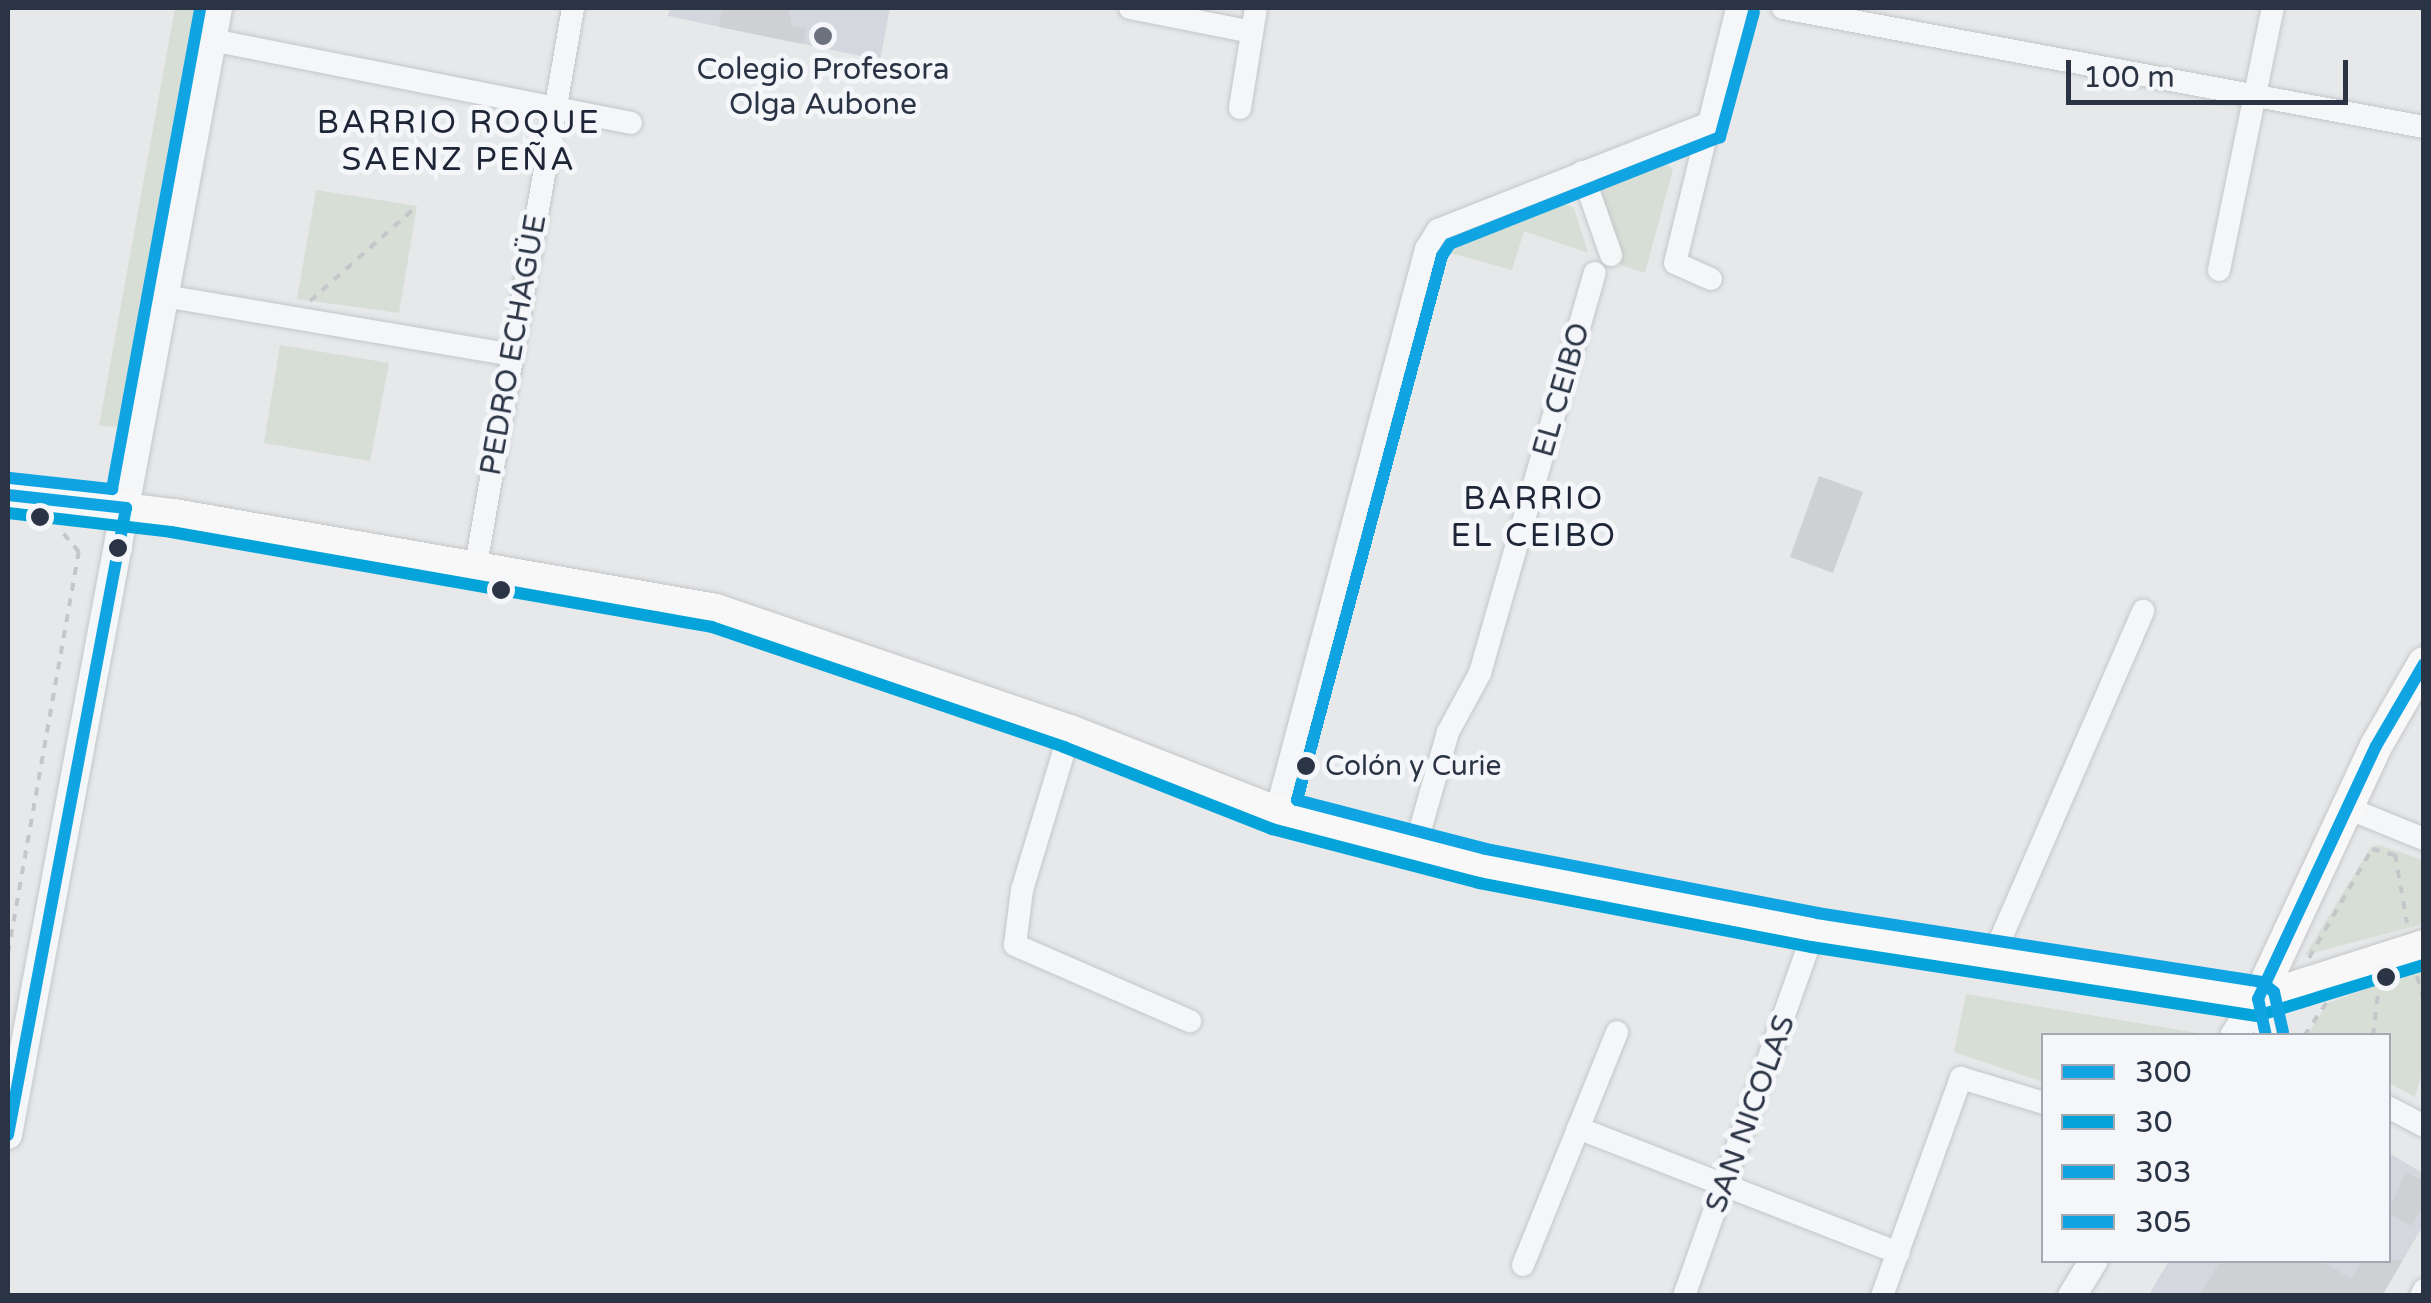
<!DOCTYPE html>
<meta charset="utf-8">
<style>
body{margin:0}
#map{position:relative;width:2431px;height:1303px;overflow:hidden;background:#e6e8ea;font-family:"Varela Round",sans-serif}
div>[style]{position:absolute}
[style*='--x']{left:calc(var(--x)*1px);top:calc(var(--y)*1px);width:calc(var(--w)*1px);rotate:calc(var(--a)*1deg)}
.built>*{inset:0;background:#d4d7dd}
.green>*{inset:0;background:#d6ded6}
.building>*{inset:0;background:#ced0d3}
.path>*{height:4px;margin-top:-2px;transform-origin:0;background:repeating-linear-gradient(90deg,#c5c6ca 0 8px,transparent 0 16px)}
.roads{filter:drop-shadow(0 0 2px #c4c6c8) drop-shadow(0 0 2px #c4c6c8)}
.minor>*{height:22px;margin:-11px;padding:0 11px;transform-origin:11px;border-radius:11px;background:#f5f6f7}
.tertiary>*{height:28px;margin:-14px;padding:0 14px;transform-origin:14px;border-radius:14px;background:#f5f6f7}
.secondary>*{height:32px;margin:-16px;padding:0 16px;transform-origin:16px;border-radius:16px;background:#f8f8f8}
.bus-1>*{height:12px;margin:-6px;padding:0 6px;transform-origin:6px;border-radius:6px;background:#11a4e3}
.bus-2>*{height:12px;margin:-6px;padding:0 6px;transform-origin:6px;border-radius:6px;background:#04a4da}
.bus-3>*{height:12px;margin:-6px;padding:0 6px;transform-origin:6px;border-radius:6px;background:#11a4e3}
.bus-4>*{height:12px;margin:-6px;padding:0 6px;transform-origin:6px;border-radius:6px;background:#11a4e3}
.dots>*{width:28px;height:28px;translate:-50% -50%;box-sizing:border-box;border:5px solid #f4f6f9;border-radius:50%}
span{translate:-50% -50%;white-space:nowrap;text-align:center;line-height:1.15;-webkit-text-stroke:10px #f4f6f9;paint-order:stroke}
.bus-label{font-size:28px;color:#2b3445}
.left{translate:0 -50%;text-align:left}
.poi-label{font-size:30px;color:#2b3445}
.street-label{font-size:30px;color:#2b3445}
.neighbourhood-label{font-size:32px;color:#1d2536;letter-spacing:2.5px}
.frame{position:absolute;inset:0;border:10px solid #2b3445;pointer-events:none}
.legend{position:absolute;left:2041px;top:1033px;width:350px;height:230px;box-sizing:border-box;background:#f4f6f9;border:2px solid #a4a8b1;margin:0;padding:12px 18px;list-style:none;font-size:30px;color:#2b3445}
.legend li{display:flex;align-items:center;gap:20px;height:50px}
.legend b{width:50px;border:2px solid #a4a8b1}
.scale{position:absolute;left:2066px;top:60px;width:282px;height:45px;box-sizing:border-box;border:5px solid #2b3445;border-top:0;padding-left:12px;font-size:30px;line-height:35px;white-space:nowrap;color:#2b3445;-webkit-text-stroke:8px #f4f6f9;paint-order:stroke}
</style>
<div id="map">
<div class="built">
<i style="clip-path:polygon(670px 8px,890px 8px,880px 60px,668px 16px)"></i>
<i style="clip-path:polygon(2389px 1153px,2423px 1173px,2423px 1226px,2382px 1295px,2148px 1296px,2169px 1261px,2388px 1260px)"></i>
</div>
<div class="green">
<i style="clip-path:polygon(175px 8px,202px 8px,121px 427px,99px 426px)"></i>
<i style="clip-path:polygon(1660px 158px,1673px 169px,1645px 273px,1618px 264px,1622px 250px,1600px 194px,1607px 179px)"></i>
<i style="clip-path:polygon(316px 190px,417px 206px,399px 313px,297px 299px)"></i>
<i style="clip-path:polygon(1559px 201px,1574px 208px,1588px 253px,1524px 231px,1512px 270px,1447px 252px)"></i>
<i style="clip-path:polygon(280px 345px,389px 363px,370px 461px,264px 443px)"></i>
<i style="clip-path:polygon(2379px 845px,2423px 860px,2423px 924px,2305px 955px,2371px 847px)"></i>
<i style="clip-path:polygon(2423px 968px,2423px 1069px,2415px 1097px,2389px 1083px,2388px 1036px,2307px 1035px,2328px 1003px)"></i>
<i style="clip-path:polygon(1966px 994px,2203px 1034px,2044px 1036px,2043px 1082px,1954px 1052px)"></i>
</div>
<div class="building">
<i style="clip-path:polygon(722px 8px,788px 8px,792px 26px,806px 28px,803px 44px,719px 27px)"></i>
<i style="clip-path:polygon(1819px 476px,1863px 492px,1833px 573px,1790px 557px)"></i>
<i style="clip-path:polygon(2406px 1171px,2424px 1182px,2424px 1204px,2411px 1226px,2388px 1213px)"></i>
<i style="clip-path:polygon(2221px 1260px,2321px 1260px,2351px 1279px,2362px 1260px,2403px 1260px,2382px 1296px,2199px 1296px)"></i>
</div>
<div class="path">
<i style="--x:310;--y:301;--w:143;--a:-41.6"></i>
<i style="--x:2395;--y:854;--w:70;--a:80.1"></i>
<i style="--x:8;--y:953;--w:407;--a:-80"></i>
<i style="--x:79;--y:552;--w:30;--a:-130"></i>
<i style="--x:2309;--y:958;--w:126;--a:-60"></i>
<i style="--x:2372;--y:849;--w:24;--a:15"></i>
<i style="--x:2417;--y:976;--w:26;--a:74"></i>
<i style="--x:2304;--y:1036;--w:40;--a:-56"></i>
<i style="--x:2373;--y:1036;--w:50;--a:-83.2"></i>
</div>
<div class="roads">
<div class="minor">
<i style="--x:1130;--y:8;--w:124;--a:11.1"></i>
<i style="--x:1783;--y:8;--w:652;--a:10.52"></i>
<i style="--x:212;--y:40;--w:427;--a:11.2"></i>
<i style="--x:1240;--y:108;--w:101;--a:-80.9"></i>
<i style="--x:1582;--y:172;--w:88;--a:70.7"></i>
<i style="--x:2219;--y:270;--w:268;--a:-78.4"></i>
<i style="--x:1711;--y:279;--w:39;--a:-156"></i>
<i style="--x:1675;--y:263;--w:262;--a:-76.3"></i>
<i style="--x:164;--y:296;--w:353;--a:9.6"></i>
<i style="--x:476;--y:565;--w:565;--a:-80.12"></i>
<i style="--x:1070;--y:731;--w:166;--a:106.8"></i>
<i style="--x:1022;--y:890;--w:55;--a:97.3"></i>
<i style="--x:1015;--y:945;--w:191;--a:23.5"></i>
<i style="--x:2350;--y:809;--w:80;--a:22.1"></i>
<i style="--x:1276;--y:812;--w:583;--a:-75.08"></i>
<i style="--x:1426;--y:249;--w:22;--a:-58"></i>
<i style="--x:1438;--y:230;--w:291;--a:-21.5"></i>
<i style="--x:1415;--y:848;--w:121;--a:-74.1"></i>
<i style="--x:1448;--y:732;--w:67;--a:-61.5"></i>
<i style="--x:1480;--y:673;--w:416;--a:-74"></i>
<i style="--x:1991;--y:961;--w:382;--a:-66.5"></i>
<i style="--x:2258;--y:999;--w:38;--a:78"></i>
<i style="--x:2388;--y:1107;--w:41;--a:27.8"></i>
<i style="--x:1578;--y:1128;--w:344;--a:21.3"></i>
<i style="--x:1523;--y:1265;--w:251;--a:-68"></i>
<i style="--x:1684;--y:1296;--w:388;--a:-70.4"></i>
<i style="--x:1882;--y:1296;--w:232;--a:-70.1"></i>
<i style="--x:1961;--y:1078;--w:87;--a:16.8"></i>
<i style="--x:2421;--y:1296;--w:7;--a:-63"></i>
</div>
<div class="tertiary">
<i style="--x:2234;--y:1036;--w:44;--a:-57"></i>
<i style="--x:8;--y:1135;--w:1146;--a:-79.44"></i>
<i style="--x:2072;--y:1296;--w:42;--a:-58.6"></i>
</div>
<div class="secondary">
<i style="--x:8;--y:495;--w:167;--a:6.9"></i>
<i style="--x:174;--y:515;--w:550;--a:9.94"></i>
<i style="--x:716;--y:610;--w:374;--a:18.9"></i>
<i style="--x:1070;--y:731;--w:221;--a:21.5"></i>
<i style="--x:1276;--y:812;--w:213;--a:14.7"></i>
<i style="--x:1482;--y:866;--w:338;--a:10.9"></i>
<i style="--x:1814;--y:930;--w:449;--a:8.8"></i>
<i style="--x:2258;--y:999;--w:174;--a:-17.7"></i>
<i style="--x:2258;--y:999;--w:279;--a:-65"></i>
<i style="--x:2376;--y:746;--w:96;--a:-60"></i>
</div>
</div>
<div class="bus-1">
<i style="--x:8;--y:495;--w:119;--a:6.3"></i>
<i style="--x:8;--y:1135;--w:638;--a:-79.34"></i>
</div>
<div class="bus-2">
<i style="--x:8;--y:513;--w:164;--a:6.6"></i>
<i style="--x:171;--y:532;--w:549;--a:9.96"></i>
<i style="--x:712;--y:627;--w:372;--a:18.8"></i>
<i style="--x:1064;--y:747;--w:224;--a:21.5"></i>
<i style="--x:1272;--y:829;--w:214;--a:14.6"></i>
<i style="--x:1479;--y:883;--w:338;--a:10.9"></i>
<i style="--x:1811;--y:947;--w:451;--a:8.8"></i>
<i style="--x:2257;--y:1016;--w:175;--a:-17"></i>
</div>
<div class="bus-3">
<i style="--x:1754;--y:12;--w:130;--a:105.2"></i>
<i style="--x:1720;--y:137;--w:290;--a:158.4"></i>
<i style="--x:1450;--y:244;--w:14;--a:124"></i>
<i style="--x:1442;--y:256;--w:563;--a:104.92"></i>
<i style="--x:1297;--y:800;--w:195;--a:14.5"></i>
<i style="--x:1486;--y:849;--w:337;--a:10.9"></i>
<i style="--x:1817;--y:913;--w:450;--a:8.8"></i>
<i style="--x:2262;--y:982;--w:16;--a:40"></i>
<i style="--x:2274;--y:992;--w:41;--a:77.3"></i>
<i style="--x:10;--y:478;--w:103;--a:6.2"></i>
<i style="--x:112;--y:489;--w:489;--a:-79.6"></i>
</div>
<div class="bus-4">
<i style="--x:2266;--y:1036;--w:38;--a:-102"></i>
<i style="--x:2258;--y:999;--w:279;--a:-65"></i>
<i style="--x:2376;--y:746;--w:95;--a:-59.7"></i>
</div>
<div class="dots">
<i style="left:823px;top:36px;background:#6c737f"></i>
<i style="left:40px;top:517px;background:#2b3445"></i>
<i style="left:118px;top:548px;background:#2b3445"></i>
<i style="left:501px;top:590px;background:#2b3445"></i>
<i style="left:1306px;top:766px;background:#2b3445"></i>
<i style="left:2386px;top:977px;background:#2b3445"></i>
</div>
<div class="bus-label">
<span class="left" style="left:1325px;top:766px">Colón y Curie</span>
</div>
<div class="poi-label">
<span style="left:823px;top:87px">Colegio Profesora<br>Olga Aubone</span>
</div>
<div class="street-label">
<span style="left:514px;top:345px;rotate:-80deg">PEDRO ECHAGÜE</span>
<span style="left:1562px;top:390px;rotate:-74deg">EL CEIBO</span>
<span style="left:1751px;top:1114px;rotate:-70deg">SAN NICOLAS</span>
</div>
<div class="neighbourhood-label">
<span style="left:459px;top:142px">BARRIO ROQUE<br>SAENZ PEÑA</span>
<span style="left:1534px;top:518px">BARRIO<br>EL CEIBO</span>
</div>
<div class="frame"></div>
<ul class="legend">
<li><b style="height:12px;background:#11a4e3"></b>300</li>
<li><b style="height:12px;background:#04a4da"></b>30</li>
<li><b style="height:12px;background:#11a4e3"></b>303</li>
<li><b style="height:12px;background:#11a4e3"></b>305</li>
</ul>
<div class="scale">100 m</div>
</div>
